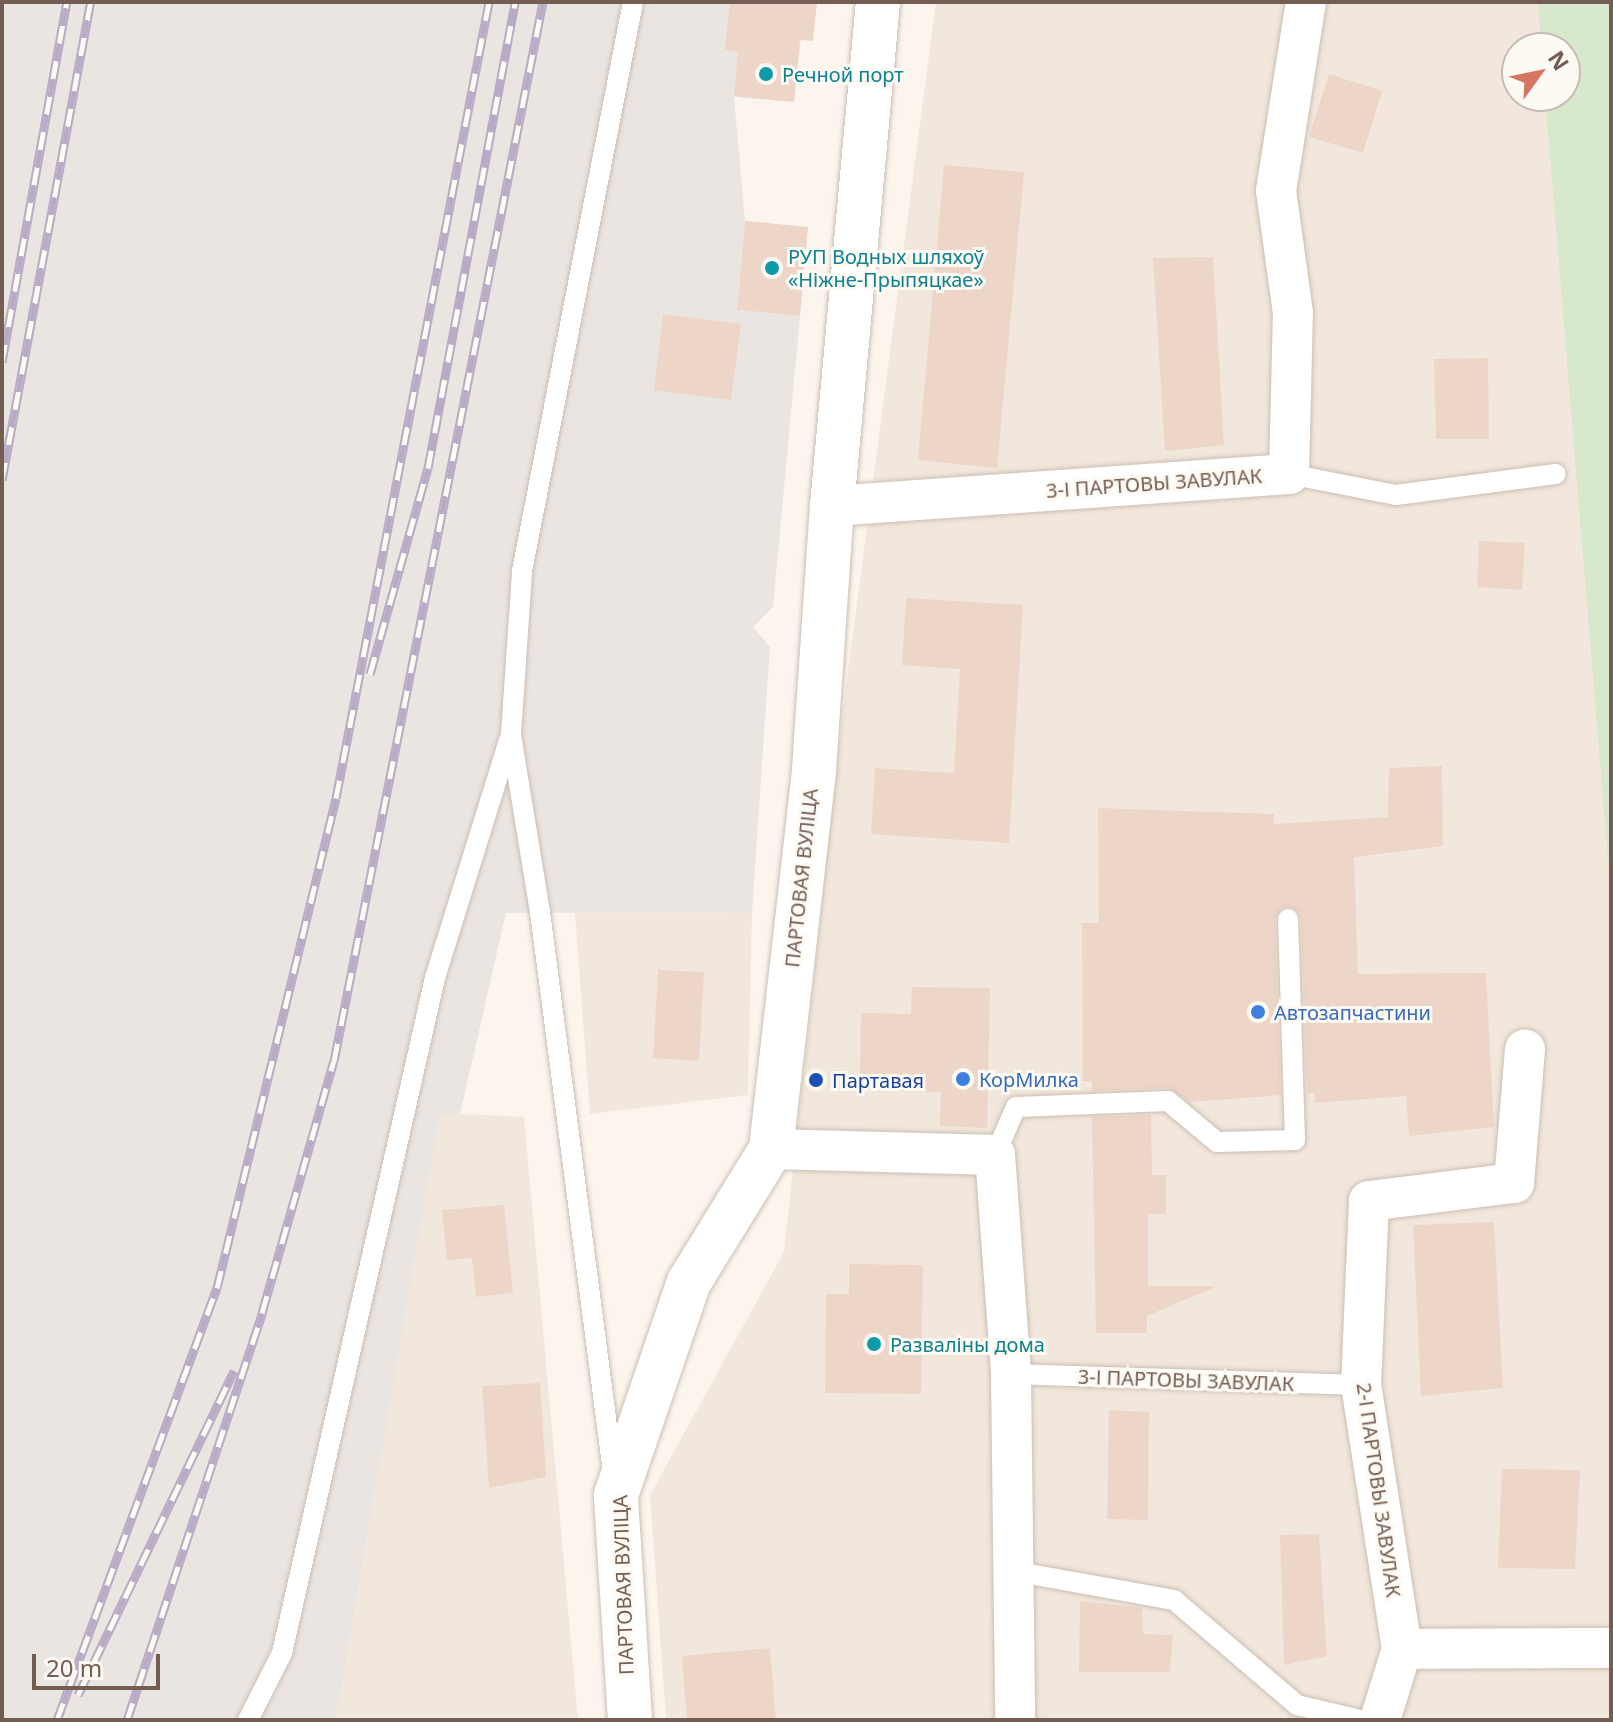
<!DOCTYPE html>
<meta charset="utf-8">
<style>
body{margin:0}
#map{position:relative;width:1613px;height:1722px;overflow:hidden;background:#fbf5ed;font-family:"Noto Sans",sans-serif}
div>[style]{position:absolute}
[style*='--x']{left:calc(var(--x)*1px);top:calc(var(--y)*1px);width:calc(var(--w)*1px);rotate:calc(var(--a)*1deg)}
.residential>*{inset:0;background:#f2e7dc}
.industrial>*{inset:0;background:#ebe5e1}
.green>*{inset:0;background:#d8e8cc}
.building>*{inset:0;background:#edd6c7}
.roads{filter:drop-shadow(0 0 2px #ccbeb3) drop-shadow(0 0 2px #ccbeb3)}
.lane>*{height:20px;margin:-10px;padding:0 10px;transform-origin:10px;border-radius:10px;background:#fff}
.street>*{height:40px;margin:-20px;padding:0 20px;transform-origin:20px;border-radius:20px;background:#fff}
.secondary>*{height:44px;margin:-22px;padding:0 22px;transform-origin:22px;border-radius:22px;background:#fff}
.rail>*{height:9px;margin-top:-4.5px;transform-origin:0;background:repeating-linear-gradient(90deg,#fdf9f3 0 18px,#b8abc5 0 36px);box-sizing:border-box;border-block:2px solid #b8abc5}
.dots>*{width:22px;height:22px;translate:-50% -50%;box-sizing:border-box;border:4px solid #fdf9f3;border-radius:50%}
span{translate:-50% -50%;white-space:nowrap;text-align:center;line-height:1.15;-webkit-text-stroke:6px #fdf9f3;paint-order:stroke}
.culture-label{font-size:20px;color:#0d838f}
.left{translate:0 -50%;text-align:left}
.street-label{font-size:20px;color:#745d52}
.shop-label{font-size:20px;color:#366cbe}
.transit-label{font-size:20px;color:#164399}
.frame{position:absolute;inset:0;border:4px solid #745d52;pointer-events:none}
.north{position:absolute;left:1501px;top:32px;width:80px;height:80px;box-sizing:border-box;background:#fdf9f3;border:2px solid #c6bbb3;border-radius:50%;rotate:57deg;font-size:22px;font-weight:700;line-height:32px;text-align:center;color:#745d52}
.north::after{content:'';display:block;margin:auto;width:28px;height:36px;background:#d67861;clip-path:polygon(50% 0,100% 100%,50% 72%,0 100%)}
.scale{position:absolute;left:32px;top:1654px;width:128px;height:36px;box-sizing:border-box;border:4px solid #745d52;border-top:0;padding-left:10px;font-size:24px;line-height:28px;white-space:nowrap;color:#745d52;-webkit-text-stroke:6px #fdf9f3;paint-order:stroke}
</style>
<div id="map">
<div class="residential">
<i style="clip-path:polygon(936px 2px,1538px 2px,1542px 48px,1517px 48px,1517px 96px,1546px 96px,1611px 860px,1611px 1720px,666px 1720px,650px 1495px,784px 1252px,844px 702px)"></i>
<i style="clip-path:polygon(752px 912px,748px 1095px,590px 1114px,575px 913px)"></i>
<i style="clip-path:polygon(440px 1113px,524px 1117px,578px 1720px,336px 1720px)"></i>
</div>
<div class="industrial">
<i style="clip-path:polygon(2px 2px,805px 2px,794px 102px,734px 97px,745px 221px,737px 310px,800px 316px,773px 607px,753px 627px,770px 647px,752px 912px,506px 913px,460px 1114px,440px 1114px,336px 1720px,2px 1720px)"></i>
</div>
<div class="green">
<i style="clip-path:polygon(1538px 2px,1611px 2px,1611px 895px,1545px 96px,1565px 96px,1565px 48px,1541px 48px)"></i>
</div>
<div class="building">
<i style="clip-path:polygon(730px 2px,817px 2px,813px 41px,800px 40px,794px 102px,734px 96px,738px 51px,725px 50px)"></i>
<i style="clip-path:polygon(1329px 74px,1382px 91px,1363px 153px,1309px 137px)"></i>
<i style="clip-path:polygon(944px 165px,1024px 172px,997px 468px,918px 460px)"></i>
<i style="clip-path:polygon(745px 221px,808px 227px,800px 316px,737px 310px)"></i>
<i style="clip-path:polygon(1213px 257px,1224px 445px,1165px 451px,1153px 258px)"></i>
<i style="clip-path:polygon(663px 314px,741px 324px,731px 400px,654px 390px)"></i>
<i style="clip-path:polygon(1488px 358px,1489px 439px,1436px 439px,1434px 359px)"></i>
<i style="clip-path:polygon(1479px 541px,1525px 543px,1522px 590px,1477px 587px)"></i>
<i style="clip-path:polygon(906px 598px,1023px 605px,1009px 843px,871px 834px,875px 768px,954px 773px,960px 669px,902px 665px)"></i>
<i style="clip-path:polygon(1442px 766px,1443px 846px,1354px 857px,1358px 974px,1486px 973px,1494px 1127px,1409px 1136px,1406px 1096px,1315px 1103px,1315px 1093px,1307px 1093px,1301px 919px,1299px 912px,1288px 906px,1281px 908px,1275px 919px,1281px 1095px,1190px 1102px,1169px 1088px,1092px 1091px,1092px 1081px,1083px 1081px,1082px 923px,1099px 923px,1098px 808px,1274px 814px,1274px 824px,1388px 817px,1389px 768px)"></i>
<i style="clip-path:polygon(658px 970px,704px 972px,699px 1061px,653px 1058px)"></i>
<i style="clip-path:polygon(912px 987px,990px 988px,987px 1128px,940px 1126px,941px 1092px,860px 1090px,861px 1013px,911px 1014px)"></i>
<i style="clip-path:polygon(1151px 1115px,1152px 1175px,1166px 1175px,1166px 1214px,1148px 1214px,1148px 1286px,1217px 1286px,1147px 1316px,1147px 1333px,1096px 1333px,1092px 1117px)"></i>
<i style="clip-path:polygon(504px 1205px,513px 1293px,476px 1297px,472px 1258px,447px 1260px,442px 1210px)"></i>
<i style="clip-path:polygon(1494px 1222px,1503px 1388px,1421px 1396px,1413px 1225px)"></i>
<i style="clip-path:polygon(849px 1264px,923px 1265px,921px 1394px,825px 1393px,826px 1294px,849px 1294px)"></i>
<i style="clip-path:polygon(540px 1383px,546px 1477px,489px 1488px,482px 1386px)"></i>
<i style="clip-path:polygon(1109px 1410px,1149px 1412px,1148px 1520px,1107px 1519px)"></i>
<i style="clip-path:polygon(1502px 1469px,1580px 1470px,1575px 1569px,1498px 1568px)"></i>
<i style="clip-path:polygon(1319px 1534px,1327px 1656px,1284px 1665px,1280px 1535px)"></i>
<i style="clip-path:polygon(1080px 1601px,1142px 1608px,1143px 1634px,1173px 1635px,1170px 1672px,1079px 1672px)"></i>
<i style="clip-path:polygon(770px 1648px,776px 1720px,687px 1720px,682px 1656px)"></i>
</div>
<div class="roads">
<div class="lane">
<i style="--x:1289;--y:474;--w:109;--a:11.1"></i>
<i style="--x:1396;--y:495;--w:161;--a:-7.5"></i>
<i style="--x:995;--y:1155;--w:52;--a:-66.4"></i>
<i style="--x:1016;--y:1107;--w:152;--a:-2.3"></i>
<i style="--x:1168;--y:1101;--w:64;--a:39.9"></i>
<i style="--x:1217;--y:1142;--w:78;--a:-1.5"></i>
<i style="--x:1295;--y:1140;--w:221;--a:-91.8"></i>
<i style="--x:1011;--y:1374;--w:350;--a:1.8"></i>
<i style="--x:613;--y:1472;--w:565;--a:-97.43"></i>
<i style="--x:540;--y:912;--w:180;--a:-99.3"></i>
<i style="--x:511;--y:734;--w:163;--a:-86.1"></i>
<i style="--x:522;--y:571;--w:580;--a:-78.96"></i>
<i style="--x:1013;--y:1571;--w:164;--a:10.2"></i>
<i style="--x:1174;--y:1600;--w:162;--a:40.5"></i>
<i style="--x:1297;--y:1705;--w:65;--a:13.4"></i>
<i style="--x:248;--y:1720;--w:75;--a:-63.1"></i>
<i style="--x:282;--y:1653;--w:692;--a:-77.23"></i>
<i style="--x:435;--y:978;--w:249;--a:-72.7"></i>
</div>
<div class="street">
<i style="--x:832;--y:506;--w:458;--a:-4"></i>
<i style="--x:1289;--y:474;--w:161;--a:-88.6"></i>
<i style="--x:1293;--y:313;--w:123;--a:-97.9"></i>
<i style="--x:1276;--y:191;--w:191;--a:-81"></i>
<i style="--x:771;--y:1149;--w:224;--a:1.5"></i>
<i style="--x:995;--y:1155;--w:220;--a:85.8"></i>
<i style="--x:1011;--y:1374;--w:346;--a:89.3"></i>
<i style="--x:1402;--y:1649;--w:209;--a:-0.3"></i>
<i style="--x:1380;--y:1720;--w:74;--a:-72.8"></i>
<i style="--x:1402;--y:1649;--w:267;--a:-98.8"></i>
<i style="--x:1361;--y:1385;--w:184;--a:-87.5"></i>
<i style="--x:1369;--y:1201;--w:146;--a:-7.1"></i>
<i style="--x:1514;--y:1183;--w:134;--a:-85.3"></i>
</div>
<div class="secondary">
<i style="--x:630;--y:1720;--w:225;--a:-93.6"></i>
<i style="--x:616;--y:1495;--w:225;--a:-71.1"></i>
<i style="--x:689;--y:1282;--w:156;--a:-58.3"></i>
<i style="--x:771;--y:1149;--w:382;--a:-83.5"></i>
<i style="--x:814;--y:769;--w:264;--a:-86.1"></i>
<i style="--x:832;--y:506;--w:506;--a:-84.79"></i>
</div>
</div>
<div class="rail">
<i style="--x:2;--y:362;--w:366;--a:-79.8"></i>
<i style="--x:2;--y:480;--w:486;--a:-79.5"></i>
<i style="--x:370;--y:674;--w:214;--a:-74.3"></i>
<i style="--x:428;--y:468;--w:474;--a:-79.4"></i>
<i style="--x:78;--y:1695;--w:360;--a:-64.3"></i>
<i style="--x:57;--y:1720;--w:461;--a:-69.7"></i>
<i style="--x:217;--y:1288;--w:504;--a:-76.35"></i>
<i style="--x:336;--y:798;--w:811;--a:-79.12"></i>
<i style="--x:127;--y:1720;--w:429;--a:-71.6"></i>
<i style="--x:262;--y:1313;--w:262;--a:-74.1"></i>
<i style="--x:334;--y:1061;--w:1079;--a:-78.84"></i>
</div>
<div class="dots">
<i style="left:766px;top:74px;background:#0f9aa8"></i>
<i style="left:772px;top:268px;background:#0f9aa8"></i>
<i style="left:1258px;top:1012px;background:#3f7fe0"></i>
<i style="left:963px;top:1079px;background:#3f7fe0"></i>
<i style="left:816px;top:1080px;background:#1a4fb4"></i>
<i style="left:874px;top:1344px;background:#0f9aa8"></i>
</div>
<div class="culture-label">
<span class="left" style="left:782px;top:74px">Речной порт</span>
<span class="left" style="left:788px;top:268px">РУП Водных шляхоў<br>«Ніжне-Прыпяцкае»</span>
<span class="left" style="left:890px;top:1344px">Разваліны дома</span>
</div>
<div class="street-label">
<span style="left:1154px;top:483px;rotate:-4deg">3-І ПАРТОВЫ ЗАВУЛАК</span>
<span style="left:801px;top:878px;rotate:-84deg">ПАРТОВАЯ ВУЛІЦА</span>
<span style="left:1186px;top:1380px;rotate:2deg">3-І ПАРТОВЫ ЗАВУЛАК</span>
<span style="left:1379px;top:1490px;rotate:82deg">2-І ПАРТОВЫ ЗАВУЛАК</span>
<span style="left:623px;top:1585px;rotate:-92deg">ПАРТОВАЯ ВУЛІЦА</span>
</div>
<div class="shop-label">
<span class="left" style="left:1274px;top:1012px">Автозапчастини</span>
<span class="left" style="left:979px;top:1079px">КорМилка</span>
</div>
<div class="transit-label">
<span class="left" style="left:832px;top:1080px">Партавая</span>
</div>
<div class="frame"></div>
<div class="north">N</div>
<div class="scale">20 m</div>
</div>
